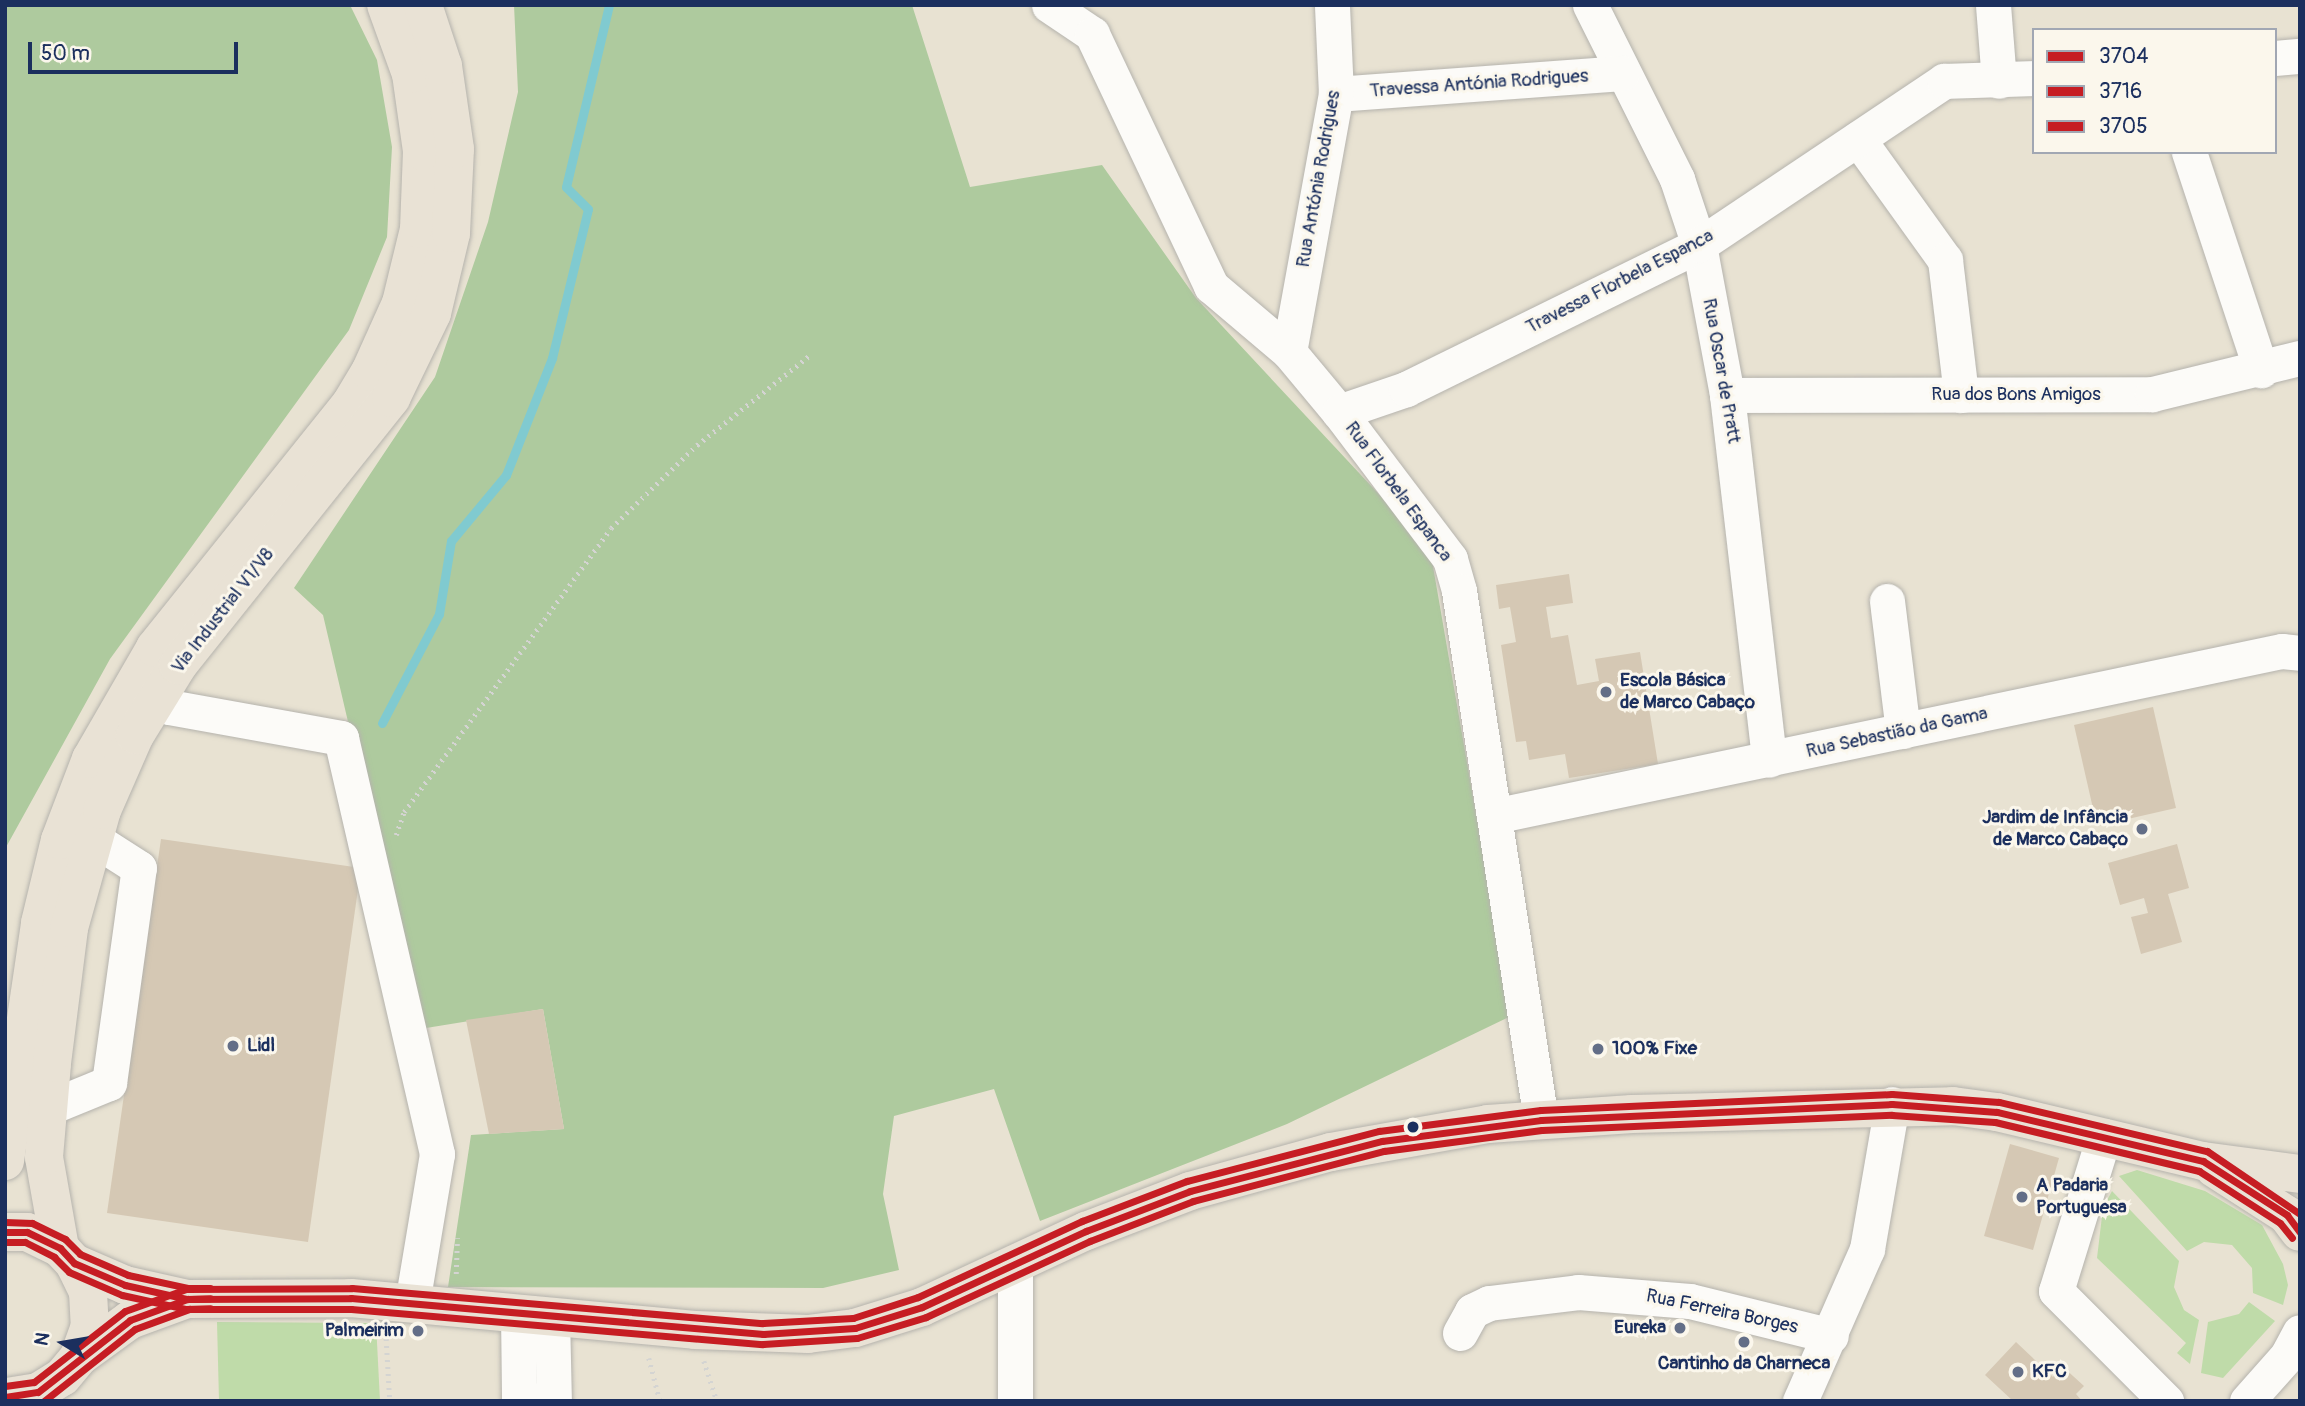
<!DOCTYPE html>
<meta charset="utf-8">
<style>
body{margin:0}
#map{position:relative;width:2305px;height:1406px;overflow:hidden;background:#e8e2d2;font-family:Pangolin,sans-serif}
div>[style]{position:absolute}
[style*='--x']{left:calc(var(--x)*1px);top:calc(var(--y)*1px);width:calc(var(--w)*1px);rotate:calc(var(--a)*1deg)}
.green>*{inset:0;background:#bfdba9}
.forest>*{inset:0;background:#aeca9e}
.stream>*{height:9px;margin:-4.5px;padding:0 4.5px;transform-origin:4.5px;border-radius:4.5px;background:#80cad0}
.building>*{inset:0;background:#d5c8b4}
.path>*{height:4.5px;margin-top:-2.25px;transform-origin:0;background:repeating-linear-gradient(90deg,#d4d4d2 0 2px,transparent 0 7px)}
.roads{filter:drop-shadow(0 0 2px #b5b3ad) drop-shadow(0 0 2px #b5b3ad)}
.minor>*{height:35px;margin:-17.5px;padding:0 17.5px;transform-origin:17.5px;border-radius:17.5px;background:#fcfbf8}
.major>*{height:38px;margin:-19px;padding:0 19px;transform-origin:19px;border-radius:19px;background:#e9e2d5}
.bus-1>*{height:7px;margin:-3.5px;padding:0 3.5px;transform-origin:3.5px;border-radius:3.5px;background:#c61d23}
.bus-2>*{height:7px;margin:-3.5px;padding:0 3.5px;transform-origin:3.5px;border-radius:3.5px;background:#c61d23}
.bus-3>*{height:7px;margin:-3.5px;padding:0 3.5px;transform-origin:3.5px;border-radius:3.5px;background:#c61d23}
.dots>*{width:19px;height:19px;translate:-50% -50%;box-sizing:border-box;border:4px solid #fbf7ec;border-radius:50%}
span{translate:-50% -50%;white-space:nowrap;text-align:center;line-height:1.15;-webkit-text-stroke:6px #fbf7ec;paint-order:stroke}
.street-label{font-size:19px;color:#1b2f5e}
.poi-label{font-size:19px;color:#1b2f5e;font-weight:700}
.left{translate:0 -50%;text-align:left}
.right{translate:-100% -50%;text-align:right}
.frame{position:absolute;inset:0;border:7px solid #1b2f5e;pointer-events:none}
.legend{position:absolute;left:2032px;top:28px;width:245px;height:126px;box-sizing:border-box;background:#fbf7ec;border:2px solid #a1a7b3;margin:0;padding:9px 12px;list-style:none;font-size:21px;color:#1b2f5e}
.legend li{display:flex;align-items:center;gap:14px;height:35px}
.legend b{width:35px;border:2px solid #a1a7b3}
.north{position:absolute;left:28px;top:1308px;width:70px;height:70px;-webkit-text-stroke:5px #fbf7ec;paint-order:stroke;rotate:281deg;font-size:19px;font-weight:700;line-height:28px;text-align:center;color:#1b2f5e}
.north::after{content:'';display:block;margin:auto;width:24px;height:32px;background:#1b2f5e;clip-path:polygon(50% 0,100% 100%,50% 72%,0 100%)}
.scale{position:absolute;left:28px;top:42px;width:210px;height:32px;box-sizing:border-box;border:4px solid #1b2f5e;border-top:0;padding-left:9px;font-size:21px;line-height:24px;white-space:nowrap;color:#1b2f5e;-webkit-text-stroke:5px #fbf7ec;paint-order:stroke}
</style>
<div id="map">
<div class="green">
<i style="clip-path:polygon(2137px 1170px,2205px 1191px,2262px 1225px,2283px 1264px,2288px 1285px,2283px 1305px,2253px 1293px,2252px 1268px,2232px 1245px,2204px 1242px,2187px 1251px,2119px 1176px)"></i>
<i style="clip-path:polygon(2112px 1191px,2179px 1261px,2174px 1287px,2184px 1310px,2199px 1320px,2190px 1364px,2177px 1353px,2186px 1343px,2097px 1258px,2103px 1208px)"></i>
<i style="clip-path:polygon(2249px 1302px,2275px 1321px,2223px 1378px,2201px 1373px,2208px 1322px,2239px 1314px)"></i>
<i style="clip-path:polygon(217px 1322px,376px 1323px,380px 1401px,219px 1401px)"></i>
</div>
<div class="forest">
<i style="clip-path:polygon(5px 5px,350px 5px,377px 60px,392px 147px,387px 237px,349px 330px,110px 659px,5px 849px)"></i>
<i style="clip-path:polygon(514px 5px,912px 5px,970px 187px,1102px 165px,1196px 298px,1430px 549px,1511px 1016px,1287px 1124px,1040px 1221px,994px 1089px,894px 1116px,883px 1194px,899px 1270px,823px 1288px,448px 1287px,471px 1135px,564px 1129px,543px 1009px,420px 1029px,323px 615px,294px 588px,435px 377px,488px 222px,518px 92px)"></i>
</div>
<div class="stream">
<i style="--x:382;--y:723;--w:123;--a:-62.4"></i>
<i style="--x:439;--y:614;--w:74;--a:-80.7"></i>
<i style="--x:451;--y:541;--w:86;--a:-50.2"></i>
<i style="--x:506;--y:475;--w:126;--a:-68.5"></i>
<i style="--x:552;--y:358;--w:153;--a:-76.4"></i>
<i style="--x:588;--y:209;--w:31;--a:-135"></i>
<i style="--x:566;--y:187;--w:187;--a:-76.7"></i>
</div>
<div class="building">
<i style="clip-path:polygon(1569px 574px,1573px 603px,1546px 607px,1551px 638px,1568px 635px,1577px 685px,1599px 681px,1595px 659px,1640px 652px,1658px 764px,1569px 778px,1565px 754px,1529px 760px,1526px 741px,1516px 742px,1501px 645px,1516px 642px,1510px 607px,1499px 609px,1496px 585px)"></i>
<i style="clip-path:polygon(2153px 707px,2176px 808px,2097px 826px,2074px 725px)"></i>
<i style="clip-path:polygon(161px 839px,361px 868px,308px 1242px,107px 1213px)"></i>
<i style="clip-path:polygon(2177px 844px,2189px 888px,2168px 894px,2182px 942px,2141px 954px,2131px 917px,2148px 913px,2144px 898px,2120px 905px,2108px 863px)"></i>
<i style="clip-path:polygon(543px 1009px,564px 1129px,489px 1134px,466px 1020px)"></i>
<i style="clip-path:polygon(2010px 1144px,2059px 1158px,2033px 1250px,1984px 1236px)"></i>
<i style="clip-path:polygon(2016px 1342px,2053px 1377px,2062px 1366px,2084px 1386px,2076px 1394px,2082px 1401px,2013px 1401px,1985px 1375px)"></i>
</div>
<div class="path">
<i style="--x:396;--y:835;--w:24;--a:-71"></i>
<i style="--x:404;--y:812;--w:351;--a:-53.9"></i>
<i style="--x:611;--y:528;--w:120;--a:-44"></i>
<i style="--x:697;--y:445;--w:144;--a:-38.5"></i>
<i style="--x:456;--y:1274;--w:36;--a:-88"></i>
<i style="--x:386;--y:1332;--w:69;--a:86.7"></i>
<i style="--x:649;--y:1358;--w:44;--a:75.7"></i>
<i style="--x:704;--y:1361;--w:42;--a:72"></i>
</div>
<div class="roads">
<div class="minor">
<i style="--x:1049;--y:5;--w:52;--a:34"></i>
<i style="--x:1092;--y:34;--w:279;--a:64.7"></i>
<i style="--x:1211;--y:286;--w:102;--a:40.2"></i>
<i style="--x:1289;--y:352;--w:78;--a:50.2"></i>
<i style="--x:1339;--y:412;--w:184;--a:52.9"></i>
<i style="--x:1450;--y:559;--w:33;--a:74"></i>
<i style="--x:1459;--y:591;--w:535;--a:81.19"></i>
<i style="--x:1590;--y:5;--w:195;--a:63.4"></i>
<i style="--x:1677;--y:179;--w:70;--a:71.6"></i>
<i style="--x:1699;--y:245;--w:153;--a:79.4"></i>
<i style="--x:1727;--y:395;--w:367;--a:83.4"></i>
<i style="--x:1993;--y:5;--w:76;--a:85.5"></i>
<i style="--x:2275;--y:58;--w:25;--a:-5"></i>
<i style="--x:1336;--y:94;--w:287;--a:-4.2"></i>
<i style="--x:1858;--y:139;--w:149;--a:54.3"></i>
<i style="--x:1945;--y:260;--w:136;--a:83.2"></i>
<i style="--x:2189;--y:152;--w:230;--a:71.7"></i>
<i style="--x:1289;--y:352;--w:262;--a:-79.7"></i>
<i style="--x:1336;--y:94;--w:89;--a:-92.6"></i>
<i style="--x:1727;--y:395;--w:425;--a:-0.1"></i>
<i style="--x:2152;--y:394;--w:152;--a:-13.7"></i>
<i style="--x:1339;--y:412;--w:71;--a:-18.9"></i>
<i style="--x:1406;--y:389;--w:326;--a:-26.2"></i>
<i style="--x:1699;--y:245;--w:295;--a:-33.8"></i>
<i style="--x:1944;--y:81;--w:90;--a:-1.9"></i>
<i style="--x:1887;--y:601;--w:131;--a:83"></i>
<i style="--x:156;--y:699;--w:15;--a:32"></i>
<i style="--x:169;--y:707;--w:175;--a:10.2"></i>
<i style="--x:341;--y:738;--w:427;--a:77"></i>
<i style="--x:437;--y:1154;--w:151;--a:99.5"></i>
<i style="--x:1494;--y:816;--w:805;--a:-11.83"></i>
<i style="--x:2282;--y:651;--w:18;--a:6"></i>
<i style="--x:48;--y:1108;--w:66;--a:-22.3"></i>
<i style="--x:109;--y:1083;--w:217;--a:-82.1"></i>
<i style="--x:139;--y:868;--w:56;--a:-147.4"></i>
<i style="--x:2104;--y:1136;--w:162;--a:107.2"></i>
<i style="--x:2056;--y:1291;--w:156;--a:45"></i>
<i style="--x:1015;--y:1264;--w:137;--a:90"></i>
<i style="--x:518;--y:1312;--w:88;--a:89.3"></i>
<i style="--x:519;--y:1400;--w:25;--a:2"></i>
<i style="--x:552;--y:1316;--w:85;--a:88.7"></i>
<i style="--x:1460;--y:1333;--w:25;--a:-61"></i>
<i style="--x:1472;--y:1311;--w:19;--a:-25"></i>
<i style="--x:1489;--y:1303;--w:90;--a:-7"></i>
<i style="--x:1578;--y:1292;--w:112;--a:4.6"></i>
<i style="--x:1690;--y:1301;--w:145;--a:13.9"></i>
<i style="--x:1800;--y:1401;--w:166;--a:-66.2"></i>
<i style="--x:1867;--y:1249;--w:147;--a:-80.2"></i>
<i style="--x:2247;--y:1401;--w:60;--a:-48.4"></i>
<i style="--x:2287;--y:1356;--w:27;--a:-62"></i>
</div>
<div class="major">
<i style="--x:5;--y:1161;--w:241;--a:-81.6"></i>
<i style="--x:40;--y:923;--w:85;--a:-76.5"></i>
<i style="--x:60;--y:840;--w:87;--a:-69.1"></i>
<i style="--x:91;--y:759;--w:128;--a:-60"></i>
<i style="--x:155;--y:648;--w:312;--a:-51.3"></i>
<i style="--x:350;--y:405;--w:39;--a:-59"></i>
<i style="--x:370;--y:372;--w:76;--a:-65.8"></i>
<i style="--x:401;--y:303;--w:76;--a:-76.3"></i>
<i style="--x:419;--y:229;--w:78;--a:-87.8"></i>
<i style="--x:422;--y:151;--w:78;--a:-98.1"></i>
<i style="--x:411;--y:74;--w:73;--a:-109.9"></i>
<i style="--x:2214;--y:1168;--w:87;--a:32.8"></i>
<i style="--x:2287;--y:1215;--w:21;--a:53"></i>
<i style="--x:5;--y:1232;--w:22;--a:0"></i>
<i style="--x:27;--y:1232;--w:37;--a:26"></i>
<i style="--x:60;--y:1248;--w:21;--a:47"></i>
<i style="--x:74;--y:1263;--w:32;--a:64"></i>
<i style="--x:88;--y:1292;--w:34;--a:87"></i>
<i style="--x:90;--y:1326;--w:33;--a:110"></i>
<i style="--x:79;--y:1357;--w:26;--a:130"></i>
<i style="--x:62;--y:1377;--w:28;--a:148"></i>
<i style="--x:38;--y:1392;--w:33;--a:171"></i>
<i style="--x:60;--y:1248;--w:92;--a:-100"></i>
<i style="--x:44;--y:1157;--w:94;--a:-85.1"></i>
<i style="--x:52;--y:1063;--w:136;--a:-82.8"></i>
<i style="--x:69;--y:928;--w:123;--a:-74.4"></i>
<i style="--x:102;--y:810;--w:82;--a:-66.3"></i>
<i style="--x:135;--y:735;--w:82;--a:-58.4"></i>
<i style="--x:178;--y:665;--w:342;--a:-51.4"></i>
<i style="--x:391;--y:398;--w:94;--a:-64.2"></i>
<i style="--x:432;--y:313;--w:82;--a:-76.6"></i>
<i style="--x:451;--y:233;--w:84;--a:-87.3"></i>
<i style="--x:455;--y:149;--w:84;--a:-98.2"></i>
<i style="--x:443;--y:66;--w:64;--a:-108.2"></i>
<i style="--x:74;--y:1263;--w:56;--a:23.3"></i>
<i style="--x:125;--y:1285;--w:64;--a:12.7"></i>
<i style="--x:187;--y:1299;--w:164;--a:-0.3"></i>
<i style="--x:351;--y:1298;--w:345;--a:5.3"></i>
<i style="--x:695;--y:1330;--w:113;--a:2"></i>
<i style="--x:808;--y:1334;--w:47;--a:-7.3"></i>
<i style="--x:855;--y:1328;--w:70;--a:-17.4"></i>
<i style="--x:922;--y:1307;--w:181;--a:-24.9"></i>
<i style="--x:1086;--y:1231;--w:111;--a:-21"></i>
<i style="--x:1190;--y:1191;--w:146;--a:-15.5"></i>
<i style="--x:1331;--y:1152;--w:159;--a:-10.1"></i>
<i style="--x:1488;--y:1124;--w:144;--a:-4"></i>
<i style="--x:1632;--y:1114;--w:321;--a:-1.4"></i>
<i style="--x:1953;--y:1106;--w:44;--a:7.8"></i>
<i style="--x:1997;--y:1112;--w:212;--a:13.4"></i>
<i style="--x:2203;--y:1161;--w:98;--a:7.6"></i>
<i style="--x:79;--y:1357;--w:63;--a:-36"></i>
<i style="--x:130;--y:1320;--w:61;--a:-20.2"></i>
</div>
</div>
<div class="bus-1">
<i style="--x:5;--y:1232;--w:22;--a:0"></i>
<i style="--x:27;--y:1232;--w:37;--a:26"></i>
<i style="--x:60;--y:1248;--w:21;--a:47"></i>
<i style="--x:74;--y:1263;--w:56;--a:23.3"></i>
<i style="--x:125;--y:1285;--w:64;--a:12.7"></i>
<i style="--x:187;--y:1299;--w:23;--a:-2"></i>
<i style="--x:5;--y:1397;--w:33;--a:-9"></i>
<i style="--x:38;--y:1392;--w:117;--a:-38"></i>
<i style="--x:130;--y:1320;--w:61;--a:-20.2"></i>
<i style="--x:187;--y:1299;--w:164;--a:-0.3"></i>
<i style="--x:351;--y:1298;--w:414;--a:5"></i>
<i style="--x:763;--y:1334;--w:92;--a:-3.7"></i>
<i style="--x:855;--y:1328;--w:70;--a:-17.4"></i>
<i style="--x:922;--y:1307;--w:181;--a:-24.9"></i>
<i style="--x:1086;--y:1231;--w:111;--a:-21"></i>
<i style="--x:1190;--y:1191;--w:198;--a:-14.6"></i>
<i style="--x:1382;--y:1141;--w:160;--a:-7.5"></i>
<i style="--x:1541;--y:1120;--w:351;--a:-2.6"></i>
<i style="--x:1892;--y:1104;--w:105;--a:4.4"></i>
<i style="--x:1997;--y:1112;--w:212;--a:13.4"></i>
<i style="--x:2203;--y:1161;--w:100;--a:32.7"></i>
<i style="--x:2287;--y:1215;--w:21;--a:53"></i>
</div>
<div class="bus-2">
<i style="--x:5;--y:1242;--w:20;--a:0"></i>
<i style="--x:25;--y:1242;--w:33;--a:27"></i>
<i style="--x:54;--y:1257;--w:21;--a:45"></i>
<i style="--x:69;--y:1272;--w:58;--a:23.5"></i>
<i style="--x:122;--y:1295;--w:66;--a:12.3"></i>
<i style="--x:186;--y:1309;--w:24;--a:-2"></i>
<i style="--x:44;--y:1401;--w:116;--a:-38.4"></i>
<i style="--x:135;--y:1329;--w:58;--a:-20.3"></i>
<i style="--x:189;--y:1309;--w:162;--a:0"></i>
<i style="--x:351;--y:1309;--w:413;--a:4.9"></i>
<i style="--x:763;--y:1344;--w:94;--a:-3.7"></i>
<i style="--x:857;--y:1338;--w:72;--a:-16.9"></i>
<i style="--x:926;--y:1317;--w:181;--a:-24.9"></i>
<i style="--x:1090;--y:1241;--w:110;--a:-21.2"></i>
<i style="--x:1193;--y:1201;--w:197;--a:-14.7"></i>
<i style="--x:1384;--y:1151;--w:159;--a:-7.6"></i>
<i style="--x:1542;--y:1130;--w:350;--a:-2.5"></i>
<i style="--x:1892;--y:1115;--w:103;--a:3.9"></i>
<i style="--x:1995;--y:1122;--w:210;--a:13.5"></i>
<i style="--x:2199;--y:1171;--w:96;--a:32.7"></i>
<i style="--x:2280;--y:1223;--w:19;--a:51"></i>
</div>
<div class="bus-3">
<i style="--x:5;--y:1222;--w:27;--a:2"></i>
<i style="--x:32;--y:1223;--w:37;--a:26"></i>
<i style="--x:65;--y:1239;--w:21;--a:45"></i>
<i style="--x:80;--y:1254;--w:52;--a:23.6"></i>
<i style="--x:128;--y:1275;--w:61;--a:12.2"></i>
<i style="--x:188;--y:1288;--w:22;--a:0"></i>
<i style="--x:5;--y:1386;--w:29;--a:-8"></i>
<i style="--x:34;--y:1382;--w:115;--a:-38"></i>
<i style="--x:125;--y:1311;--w:65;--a:-19.8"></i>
<i style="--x:186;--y:1289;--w:166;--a:-0.3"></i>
<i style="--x:352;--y:1288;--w:412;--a:4.9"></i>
<i style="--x:763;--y:1323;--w:90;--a:-3.2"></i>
<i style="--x:853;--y:1318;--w:68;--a:-17.9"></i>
<i style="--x:918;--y:1297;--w:181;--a:-24.9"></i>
<i style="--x:1082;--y:1221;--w:112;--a:-20.9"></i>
<i style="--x:1187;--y:1181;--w:198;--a:-14.6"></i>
<i style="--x:1379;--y:1131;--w:163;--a:-7.4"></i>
<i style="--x:1541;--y:1110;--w:351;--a:-2.6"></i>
<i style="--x:1892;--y:1094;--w:107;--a:4.3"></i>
<i style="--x:1999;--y:1102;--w:214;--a:13.3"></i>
<i style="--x:2207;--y:1151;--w:112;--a:34.1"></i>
</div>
<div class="dots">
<i style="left:1606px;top:692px;background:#636e87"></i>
<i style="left:2142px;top:829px;background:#636e87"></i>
<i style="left:233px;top:1046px;background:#636e87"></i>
<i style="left:1598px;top:1049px;background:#636e87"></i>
<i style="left:1413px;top:1127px;background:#1b2f5e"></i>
<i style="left:2022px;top:1197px;background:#636e87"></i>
<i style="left:1680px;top:1328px;background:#636e87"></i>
<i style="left:418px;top:1331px;background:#636e87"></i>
<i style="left:1744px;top:1342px;background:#636e87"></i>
<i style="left:2018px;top:1372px;background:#636e87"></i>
</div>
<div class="street-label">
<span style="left:1479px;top:84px;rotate:-4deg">Travessa Antónia Rodrigues</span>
<span style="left:1319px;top:179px;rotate:-80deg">Rua Antónia Rodrigues</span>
<span style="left:1620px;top:282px;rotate:-27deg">Travessa Florbela Espanca</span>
<span style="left:1721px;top:371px;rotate:80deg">Rua Oscar de Pratt</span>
<span style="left:2016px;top:395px">Rua dos Bons Amigos</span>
<span style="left:1398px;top:492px;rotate:54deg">Rua Florbela Espanca</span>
<span style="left:223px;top:611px;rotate:-52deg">Via Industrial V1/V8</span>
<span style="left:1897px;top:733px;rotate:-12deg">Rua Sebastião da Gama</span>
<span style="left:1722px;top:1312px;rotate:12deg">Rua Ferreira Borges</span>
</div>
<div class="poi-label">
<span class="left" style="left:1620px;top:692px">Escola Básica<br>de Marco Cabaço</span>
<span class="right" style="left:2128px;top:829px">Jardim de Infância<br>de Marco Cabaço</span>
<span class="left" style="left:247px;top:1046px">Lidl</span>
<span class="left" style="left:1612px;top:1049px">100% Fixe</span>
<span class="left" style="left:2036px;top:1197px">A Padaria<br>Portuguesa</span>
<span class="right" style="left:1666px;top:1328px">Eureka</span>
<span class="right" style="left:404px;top:1331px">Palmeirim</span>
<span style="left:1744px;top:1364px">Cantinho da Charneca</span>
<span class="left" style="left:2032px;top:1372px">KFC</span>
</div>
<div class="frame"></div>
<ul class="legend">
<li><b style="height:9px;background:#c61d23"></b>3704</li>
<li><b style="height:9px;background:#c61d23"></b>3716</li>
<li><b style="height:9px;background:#c61d23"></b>3705</li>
</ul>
<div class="north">N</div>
<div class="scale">50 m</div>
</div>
